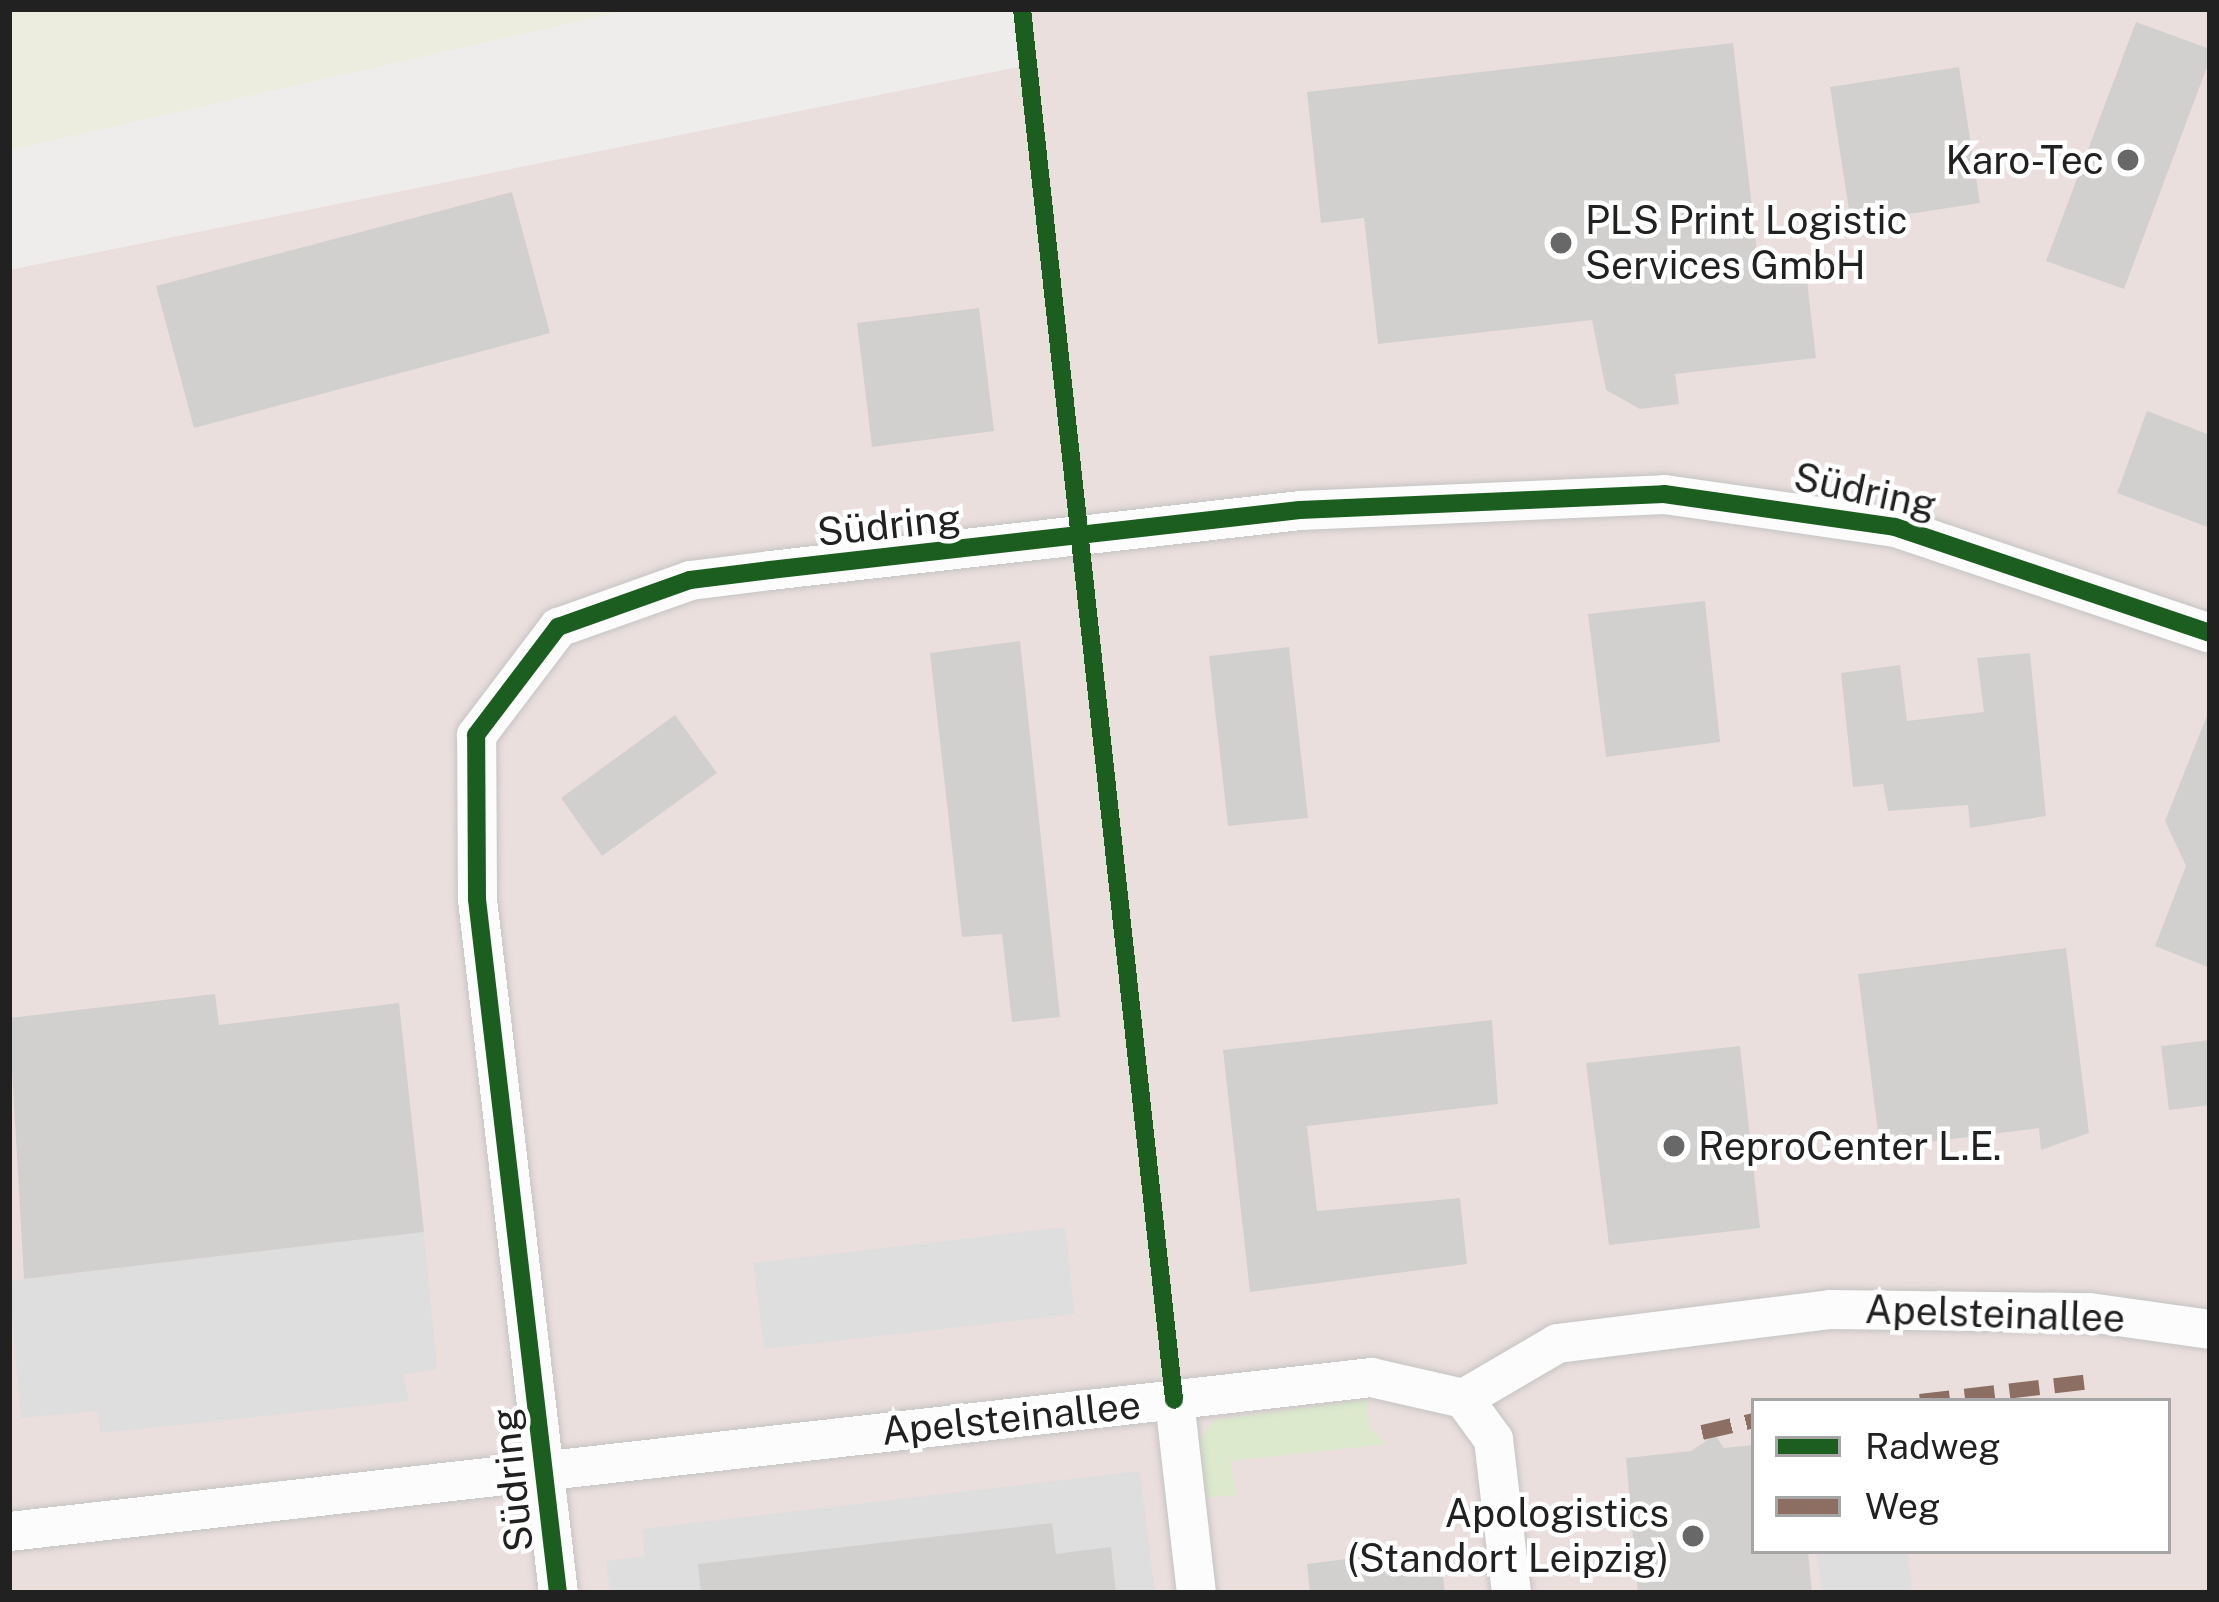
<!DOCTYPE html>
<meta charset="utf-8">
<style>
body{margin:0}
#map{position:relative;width:2219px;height:1602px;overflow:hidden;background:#efedeb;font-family:"Public Sans",sans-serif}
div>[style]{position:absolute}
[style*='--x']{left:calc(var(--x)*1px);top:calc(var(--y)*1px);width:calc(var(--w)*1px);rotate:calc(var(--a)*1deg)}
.commercial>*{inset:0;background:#ebdfde}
.farmland>*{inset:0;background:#ededdf}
.grass>*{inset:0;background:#dce9cd}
.parking>*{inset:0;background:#dfdede}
.building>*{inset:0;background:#d2d0ce}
.roads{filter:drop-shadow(0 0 3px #c5c4c3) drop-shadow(0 0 3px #c5c4c3)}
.street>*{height:39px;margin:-19.5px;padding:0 19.5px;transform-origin:19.5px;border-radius:19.5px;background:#fdfcfc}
.quiet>*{height:15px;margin-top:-7.5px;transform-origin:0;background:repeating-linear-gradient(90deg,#8d6e63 0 30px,transparent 0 45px)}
.cycleway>*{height:18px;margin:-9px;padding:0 9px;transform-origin:9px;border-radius:9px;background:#1b5e20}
.dots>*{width:33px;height:33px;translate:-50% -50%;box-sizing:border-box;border:6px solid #fff;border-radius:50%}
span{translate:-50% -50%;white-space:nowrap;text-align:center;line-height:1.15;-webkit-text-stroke:9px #fff;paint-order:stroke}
.poi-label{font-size:39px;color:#212121}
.right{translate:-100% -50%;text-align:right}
.left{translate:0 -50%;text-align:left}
.street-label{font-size:39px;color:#212121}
.frame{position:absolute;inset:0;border:12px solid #212121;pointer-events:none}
.legend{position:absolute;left:1751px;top:1398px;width:420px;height:156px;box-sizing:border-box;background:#fff;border:3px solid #a6a6a6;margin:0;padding:15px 21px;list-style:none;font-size:36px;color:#212121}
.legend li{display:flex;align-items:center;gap:24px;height:60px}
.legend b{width:60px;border:3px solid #a6a6a6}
</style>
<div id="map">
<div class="commercial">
<i style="clip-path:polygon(evenodd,1022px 9px,2210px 9px,2210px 1593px,9px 1593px,9px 270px,1028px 65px,1022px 9px,1754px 1401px,2168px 1401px,2168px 1551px,1754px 1551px,1754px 1401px)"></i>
</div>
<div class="farmland">
<i style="clip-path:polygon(9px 9px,633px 9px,9px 150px)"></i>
</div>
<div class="grass">
<i style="clip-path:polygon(1367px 1399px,1370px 1429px,1387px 1444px,1230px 1461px,1236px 1495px,1204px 1498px,1199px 1440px,1214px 1420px)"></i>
</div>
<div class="parking">
<i style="clip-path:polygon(1065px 1227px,1075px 1314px,764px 1349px,753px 1263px)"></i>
<i style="clip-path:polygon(424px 1232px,437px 1369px,404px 1374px,409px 1401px,101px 1433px,97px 1411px,21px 1418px,9px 1281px)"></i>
<i style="clip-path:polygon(1140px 1471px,1155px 1593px,610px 1593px,606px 1561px,645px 1556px,642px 1529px)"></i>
<i style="clip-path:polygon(1817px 1551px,1908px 1551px,1912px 1593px,1822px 1593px)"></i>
</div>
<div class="building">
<i style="clip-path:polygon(2136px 22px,2210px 49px,2210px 59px,2124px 289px,2046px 261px)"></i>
<i style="clip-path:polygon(1733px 43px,1759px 268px,1805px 263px,1816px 358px,1675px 374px,1679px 404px,1640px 409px,1606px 390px,1592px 320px,1378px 344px,1364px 218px,1321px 223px,1307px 92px)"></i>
<i style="clip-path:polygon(1959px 67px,1980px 203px,1851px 223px,1830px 87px)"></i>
<i style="clip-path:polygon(512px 192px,550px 333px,194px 428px,156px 286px)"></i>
<i style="clip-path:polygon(979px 308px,994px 431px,872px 447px,857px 323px)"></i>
<i style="clip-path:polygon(2147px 411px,2210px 435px,2210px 528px,2117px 493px)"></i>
<i style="clip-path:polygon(1705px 601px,1720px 742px,1606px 757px,1588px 614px)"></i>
<i style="clip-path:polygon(1020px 641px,1060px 1017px,1012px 1022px,1002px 934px,962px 937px,930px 653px)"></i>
<i style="clip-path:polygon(1289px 647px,1308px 818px,1228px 826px,1209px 656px)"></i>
<i style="clip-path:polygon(2030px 653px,2046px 816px,1970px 828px,1968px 805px,1888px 811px,1883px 784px,1853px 787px,1841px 673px,1900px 665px,1907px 721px,1984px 712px,1977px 658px)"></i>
<i style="clip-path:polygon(2210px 708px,2210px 968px,2155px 946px,2186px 866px,2165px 821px)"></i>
<i style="clip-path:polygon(675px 715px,717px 773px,602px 856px,561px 798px)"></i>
<i style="clip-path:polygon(2066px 948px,2089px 1133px,2041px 1150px,2039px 1128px,1880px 1148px,1858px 974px)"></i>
<i style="clip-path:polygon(215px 994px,219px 1025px,399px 1003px,424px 1232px,24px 1279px,9px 1018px)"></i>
<i style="clip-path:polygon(1492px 1020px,1498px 1104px,1307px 1126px,1317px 1211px,1460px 1198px,1467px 1264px,1250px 1292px,1223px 1050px)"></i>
<i style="clip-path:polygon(2210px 1040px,2210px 1105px,2169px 1110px,2161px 1046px)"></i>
<i style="clip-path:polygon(1740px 1046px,1760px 1228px,1609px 1245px,1586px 1063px)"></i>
<i style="clip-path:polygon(1715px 1435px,1724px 1448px,1754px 1445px,1754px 1551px,1808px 1551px,1812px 1593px,1638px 1593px,1626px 1458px,1691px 1451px)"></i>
<i style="clip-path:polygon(1052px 1523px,1056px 1554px,1111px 1547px,1116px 1593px,701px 1593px,698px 1564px)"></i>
<i style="clip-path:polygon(1440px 1547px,1445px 1593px,1310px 1593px,1307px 1564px)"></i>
</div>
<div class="roads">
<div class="street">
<i style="--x:1463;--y:1398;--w:109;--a:-30.3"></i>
<i style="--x:1557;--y:1343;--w:275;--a:-7.1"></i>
<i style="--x:1830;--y:1309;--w:259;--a:0.7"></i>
<i style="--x:2089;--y:1312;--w:122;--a:8"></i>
<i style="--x:1463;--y:1398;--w:51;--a:53.8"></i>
<i style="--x:1493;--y:1439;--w:155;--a:83.3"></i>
<i style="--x:1174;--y:1400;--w:194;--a:83.5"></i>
<i style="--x:9;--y:1531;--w:1371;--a:-6.45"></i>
<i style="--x:1371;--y:1377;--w:94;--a:12.9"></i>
<i style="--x:558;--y:1593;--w:699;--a:-96.66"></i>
<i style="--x:477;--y:899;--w:164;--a:-90.3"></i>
<i style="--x:476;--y:735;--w:136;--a:-52.8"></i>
<i style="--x:558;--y:627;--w:140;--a:-19.6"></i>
<i style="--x:690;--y:580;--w:81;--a:-7.1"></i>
<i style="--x:770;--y:570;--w:533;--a:-6.46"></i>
<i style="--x:1300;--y:510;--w:364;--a:-2.5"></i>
<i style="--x:1664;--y:494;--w:233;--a:8.1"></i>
<i style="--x:1895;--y:527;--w:332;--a:18.6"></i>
</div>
</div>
<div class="quiet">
<i style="--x:1920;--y:1401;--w:172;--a:-6.7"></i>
<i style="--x:1702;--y:1432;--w:53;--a:-13"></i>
</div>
<div class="cycleway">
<i style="--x:1022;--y:9;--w:1399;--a:83.76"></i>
<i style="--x:558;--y:1593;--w:699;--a:-96.66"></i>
<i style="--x:477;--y:899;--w:164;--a:-90.3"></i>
<i style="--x:476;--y:735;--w:136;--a:-52.8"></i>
<i style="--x:558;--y:627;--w:140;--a:-19.6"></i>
<i style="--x:690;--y:580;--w:81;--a:-7.1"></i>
<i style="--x:770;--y:570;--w:533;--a:-6.46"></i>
<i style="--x:1300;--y:510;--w:364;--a:-2.5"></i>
<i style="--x:1664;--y:494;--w:233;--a:8.1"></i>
<i style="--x:1895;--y:527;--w:332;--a:18.6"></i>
</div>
<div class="dots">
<i style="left:2128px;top:160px;background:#696868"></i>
<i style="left:1561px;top:243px;background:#696868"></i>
<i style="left:1674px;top:1146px;background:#696868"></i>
<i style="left:1693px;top:1536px;background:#696868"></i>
</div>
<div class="poi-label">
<span class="right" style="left:2104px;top:160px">Karo-Tec</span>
<span class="left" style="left:1585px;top:243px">PLS Print Logistic<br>Services GmbH</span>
<span class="left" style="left:1698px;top:1146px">ReproCenter L.E.</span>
<span class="right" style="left:1669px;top:1536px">Apologistics<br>(Standort Leipzig)</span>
</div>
<div class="street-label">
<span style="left:1865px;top:491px;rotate:12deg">Südring</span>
<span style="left:889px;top:525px;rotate:-6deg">Südring</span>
<span style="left:1995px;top:1314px;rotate:2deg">Apelsteinallee</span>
<span style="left:1011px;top:1418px;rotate:-6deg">Apelsteinallee</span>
<span style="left:512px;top:1480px;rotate:-96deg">Südring</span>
</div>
<div class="frame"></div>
<ul class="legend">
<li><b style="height:15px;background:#1b5e20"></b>Radweg</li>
<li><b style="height:15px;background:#8d6e63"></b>Weg</li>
</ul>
</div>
